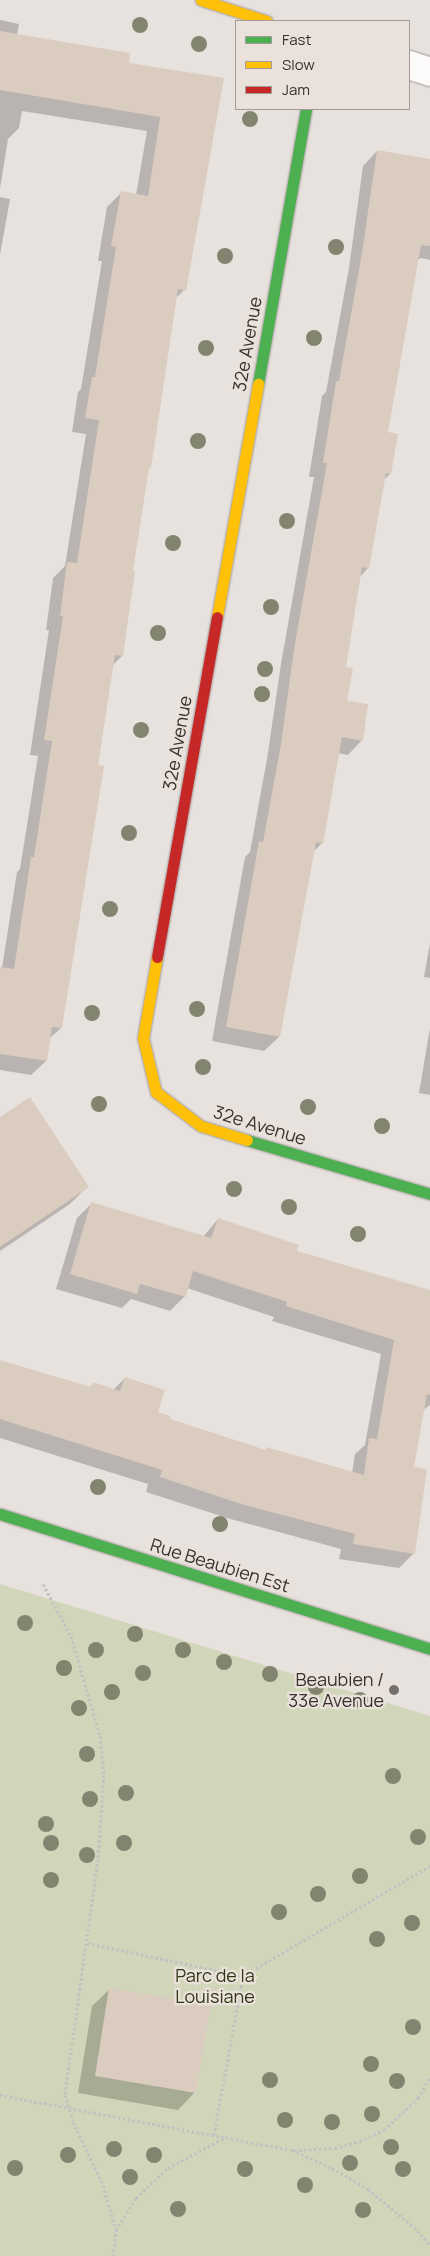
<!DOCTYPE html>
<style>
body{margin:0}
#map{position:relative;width:430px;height:2256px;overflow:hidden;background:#e8e2de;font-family:Manrope,sans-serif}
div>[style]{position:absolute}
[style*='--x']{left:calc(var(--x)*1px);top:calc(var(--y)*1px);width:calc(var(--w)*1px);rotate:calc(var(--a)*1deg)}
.green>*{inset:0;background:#d1d6ba}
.shadow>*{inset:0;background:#0003}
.building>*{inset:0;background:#daccbf}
.path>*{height:3px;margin-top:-1.5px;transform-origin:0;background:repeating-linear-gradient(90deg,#c4c2c0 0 2.5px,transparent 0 5px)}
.roads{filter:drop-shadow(0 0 1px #a29d9b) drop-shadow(0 0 1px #a29d9b)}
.street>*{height:28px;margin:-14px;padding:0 14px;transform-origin:14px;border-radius:14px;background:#fcfbfa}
.fast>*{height:11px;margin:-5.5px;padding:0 5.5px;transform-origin:5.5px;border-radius:5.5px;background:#4caf50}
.slow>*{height:11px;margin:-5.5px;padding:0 5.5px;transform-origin:5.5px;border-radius:5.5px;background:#ffc107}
.jam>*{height:11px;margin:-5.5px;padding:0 5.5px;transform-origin:5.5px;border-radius:5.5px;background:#c62828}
.trees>*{width:16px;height:16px;margin:-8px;border-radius:50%;background:#838470}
.dots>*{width:14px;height:14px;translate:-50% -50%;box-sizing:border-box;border:2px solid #ebe1db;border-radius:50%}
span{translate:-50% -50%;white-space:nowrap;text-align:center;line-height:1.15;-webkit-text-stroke:4.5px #ebe1db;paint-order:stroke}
.street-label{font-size:18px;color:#363230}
.poi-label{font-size:18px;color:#363230}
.right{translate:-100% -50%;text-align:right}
.park-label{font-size:18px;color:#303816}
.legend{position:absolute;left:235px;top:20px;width:175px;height:90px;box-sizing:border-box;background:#ebe1db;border:1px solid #a39b97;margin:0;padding:6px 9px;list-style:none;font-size:15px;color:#363230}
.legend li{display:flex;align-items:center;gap:10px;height:25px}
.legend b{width:25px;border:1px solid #a39b97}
</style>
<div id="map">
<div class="green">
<i style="clip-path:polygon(0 1584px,430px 1716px,430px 2256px,0 2256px)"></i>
</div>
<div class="shadow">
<i style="clip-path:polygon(0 20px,19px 24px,17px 35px,127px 64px,222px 79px,184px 290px,175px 299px,150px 467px,147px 471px,131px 572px,122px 656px,112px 666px,61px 1028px,49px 1039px,46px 1061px,31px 1075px,0 1070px,0 968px,2px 968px,17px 872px,20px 869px,38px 756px,30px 755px,49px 630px,46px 630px,53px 578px,65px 566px,86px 434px,72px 432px,78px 392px,81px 389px,102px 261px,98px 261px,107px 207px,121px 193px,136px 195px,147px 131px,22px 111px,19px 128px,8px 139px,0 189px)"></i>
<i style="clip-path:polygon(377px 151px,430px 160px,430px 260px,421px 258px,417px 260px,387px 433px,390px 474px,384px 480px,368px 568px,360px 577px,344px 668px,346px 702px,362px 740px,348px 755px,338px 753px,322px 843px,313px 852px,279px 1037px,264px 1051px,212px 1041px,245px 857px,250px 852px,267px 759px,281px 664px,314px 477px,309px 477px,322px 396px,326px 392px,349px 268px,363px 166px)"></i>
<i style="clip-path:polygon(0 197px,10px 199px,0 255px)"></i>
<i style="clip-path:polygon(430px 943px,430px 978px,424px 977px)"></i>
<i style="clip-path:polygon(430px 1028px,430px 1095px,419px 1093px)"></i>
<i style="clip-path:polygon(0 1119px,88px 1186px,70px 1204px,0 1251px)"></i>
<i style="clip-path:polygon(92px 1203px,203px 1237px,218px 1219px,295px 1252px,430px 1291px,430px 1405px,423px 1410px,413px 1468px,414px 1553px,399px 1568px,339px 1559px,341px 1549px,227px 1518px,146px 1492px,148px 1484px,0 1438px,0 1362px,89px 1388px,93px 1384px,113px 1390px,125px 1378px,156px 1413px,168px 1419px,264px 1451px,267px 1448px,352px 1473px,355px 1454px,365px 1445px,381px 1354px,272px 1321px,274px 1317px,187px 1288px,185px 1296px,170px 1311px,131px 1299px,122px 1308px,56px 1289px,77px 1218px)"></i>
<i style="clip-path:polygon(110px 1989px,195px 2092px,178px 2110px,78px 2093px,92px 2006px)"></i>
</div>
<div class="building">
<i style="clip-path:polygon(0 31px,130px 53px,129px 63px,224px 78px,186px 291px,178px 289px,151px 468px,149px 468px,133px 571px,135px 571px,123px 656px,115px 655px,98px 765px,104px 766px,62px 1028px,52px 1027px,47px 1061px,0 1054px,0 967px,14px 969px,31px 857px,34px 857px,52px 741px,44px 740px,63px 616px,60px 616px,67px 562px,77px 563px,99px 420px,85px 418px,92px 377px,95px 377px,116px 247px,111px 246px,121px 191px,148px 196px,160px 117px,0 90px)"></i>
<i style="clip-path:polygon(377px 150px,430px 159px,430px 246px,421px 245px,388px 432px,398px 434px,391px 474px,386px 473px,369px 569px,362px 567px,346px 667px,353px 668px,347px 701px,368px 704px,363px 741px,342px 737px,323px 844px,316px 842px,280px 1037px,226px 1027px,259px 841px,263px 842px,281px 744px,294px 649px,327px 463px,323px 463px,336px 381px,339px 381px,362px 253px)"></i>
<i style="clip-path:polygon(30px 1097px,89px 1187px,0 1247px,0 1117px)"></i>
<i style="clip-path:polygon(91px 1202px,211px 1238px,218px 1218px,299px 1245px,297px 1251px,430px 1290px,430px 1395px,427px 1394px,414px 1467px,427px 1469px,415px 1554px,353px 1544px,355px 1534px,241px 1504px,160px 1477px,162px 1470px,0 1419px,0 1360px,91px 1387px,93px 1382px,120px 1391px,125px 1377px,165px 1390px,158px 1412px,170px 1416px,170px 1419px,266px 1450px,266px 1447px,364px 1475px,369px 1438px,377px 1439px,394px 1340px,286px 1306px,287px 1302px,193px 1271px,186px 1297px,140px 1284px,137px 1294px,70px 1274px)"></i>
<i style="clip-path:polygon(109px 1988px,211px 2005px,196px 2093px,95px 2076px)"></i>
</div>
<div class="path">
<i style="--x:43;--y:1584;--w:59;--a:61.7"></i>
<i style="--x:71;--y:1636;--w:104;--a:73.8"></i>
<i style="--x:100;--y:1736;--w:39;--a:84"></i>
<i style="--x:104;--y:1775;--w:84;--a:94.1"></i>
<i style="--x:98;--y:1859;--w:238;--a:98"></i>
<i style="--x:65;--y:2095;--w:28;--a:73"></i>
<i style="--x:73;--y:2122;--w:70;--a:64.5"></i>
<i style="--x:103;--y:2185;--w:47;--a:73.9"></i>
<i style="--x:87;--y:1943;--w:159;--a:11.9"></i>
<i style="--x:243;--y:1976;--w:217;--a:-30.5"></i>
<i style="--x:0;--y:2095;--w:297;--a:10.7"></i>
<i style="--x:292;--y:2150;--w:44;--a:24.2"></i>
<i style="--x:332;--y:2168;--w:42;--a:30.3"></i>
<i style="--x:368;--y:2189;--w:60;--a:39.6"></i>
<i style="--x:414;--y:2227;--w:24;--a:48"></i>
<i style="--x:214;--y:2135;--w:162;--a:-79.7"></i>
<i style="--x:294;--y:2150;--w:41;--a:-2.8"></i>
<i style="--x:335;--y:2148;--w:26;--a:-16"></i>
<i style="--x:360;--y:2141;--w:26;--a:-25"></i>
<i style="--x:384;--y:2130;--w:47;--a:-43.3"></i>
<i style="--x:418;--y:2098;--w:24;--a:-60"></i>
<i style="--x:113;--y:2256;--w:26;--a:-83"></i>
<i style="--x:116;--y:2230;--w:38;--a:-58"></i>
<i style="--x:136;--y:2198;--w:44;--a:-43.2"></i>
<i style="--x:168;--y:2168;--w:66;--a:-28.1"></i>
</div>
<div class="roads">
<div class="street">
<i style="--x:409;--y:65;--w:22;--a:18"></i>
</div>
<div class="fast">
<i style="--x:258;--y:384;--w:279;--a:-80.1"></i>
<i style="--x:247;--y:1140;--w:191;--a:16.4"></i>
<i style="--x:0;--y:1514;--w:451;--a:17.4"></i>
</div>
<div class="slow">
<i style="--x:201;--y:0;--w:69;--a:17.7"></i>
<i style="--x:217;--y:617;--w:237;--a:-80"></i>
<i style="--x:157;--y:957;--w:82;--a:99.8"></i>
<i style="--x:143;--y:1038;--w:56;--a:76.5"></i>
<i style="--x:156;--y:1092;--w:56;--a:37.1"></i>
<i style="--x:201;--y:1126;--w:48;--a:16.9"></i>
</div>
<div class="jam">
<i style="--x:157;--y:957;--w:345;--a:-80"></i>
</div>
</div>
<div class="trees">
<i style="left:140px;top:25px"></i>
<i style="left:199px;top:44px"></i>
<i style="left:250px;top:119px"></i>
<i style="left:336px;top:247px"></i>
<i style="left:225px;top:256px"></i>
<i style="left:314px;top:338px"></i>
<i style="left:206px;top:348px"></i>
<i style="left:198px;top:441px"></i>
<i style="left:287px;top:521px"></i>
<i style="left:173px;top:543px"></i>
<i style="left:271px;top:607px"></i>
<i style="left:158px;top:633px"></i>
<i style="left:265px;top:669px"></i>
<i style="left:262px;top:694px"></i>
<i style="left:141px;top:730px"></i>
<i style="left:129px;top:833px"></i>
<i style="left:110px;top:909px"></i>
<i style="left:197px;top:1009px"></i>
<i style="left:92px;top:1013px"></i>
<i style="left:203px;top:1067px"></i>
<i style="left:99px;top:1104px"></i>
<i style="left:308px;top:1107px"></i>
<i style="left:382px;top:1126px"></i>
<i style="left:234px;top:1189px"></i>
<i style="left:289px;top:1207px"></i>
<i style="left:358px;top:1234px"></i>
<i style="left:98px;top:1487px"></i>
<i style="left:220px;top:1524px"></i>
<i style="left:25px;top:1623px"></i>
<i style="left:135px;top:1634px"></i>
<i style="left:96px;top:1650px"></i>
<i style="left:183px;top:1650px"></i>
<i style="left:224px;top:1662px"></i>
<i style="left:64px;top:1668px"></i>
<i style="left:143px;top:1673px"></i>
<i style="left:270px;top:1674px"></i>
<i style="left:316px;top:1687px"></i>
<i style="left:112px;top:1692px"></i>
<i style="left:360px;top:1700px"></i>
<i style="left:79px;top:1708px"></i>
<i style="left:87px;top:1754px"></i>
<i style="left:393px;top:1776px"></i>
<i style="left:126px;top:1793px"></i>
<i style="left:90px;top:1799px"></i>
<i style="left:46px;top:1824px"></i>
<i style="left:418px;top:1837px"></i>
<i style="left:51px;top:1843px"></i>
<i style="left:124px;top:1843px"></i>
<i style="left:87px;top:1855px"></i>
<i style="left:360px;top:1876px"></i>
<i style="left:51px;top:1880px"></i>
<i style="left:318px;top:1894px"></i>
<i style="left:279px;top:1912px"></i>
<i style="left:412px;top:1923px"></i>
<i style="left:377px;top:1939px"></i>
<i style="left:413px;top:2027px"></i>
<i style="left:371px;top:2064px"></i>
<i style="left:270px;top:2080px"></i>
<i style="left:397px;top:2081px"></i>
<i style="left:372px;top:2114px"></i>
<i style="left:285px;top:2120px"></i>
<i style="left:332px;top:2122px"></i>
<i style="left:391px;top:2147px"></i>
<i style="left:114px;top:2149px"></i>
<i style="left:68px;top:2155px"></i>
<i style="left:154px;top:2155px"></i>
<i style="left:350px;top:2163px"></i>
<i style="left:15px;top:2168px"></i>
<i style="left:245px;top:2169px"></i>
<i style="left:403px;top:2169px"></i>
<i style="left:130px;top:2177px"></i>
<i style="left:305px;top:2185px"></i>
<i style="left:178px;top:2209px"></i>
<i style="left:363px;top:2210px"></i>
</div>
<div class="dots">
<i style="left:394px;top:1690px;background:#74706d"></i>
</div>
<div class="street-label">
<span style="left:247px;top:344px;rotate:-80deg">32e Avenue</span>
<span style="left:177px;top:743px;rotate:-80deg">32e Avenue</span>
<span style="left:260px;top:1125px;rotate:17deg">32e Avenue</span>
<span style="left:220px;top:1565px;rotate:17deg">Rue Beaubien Est</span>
</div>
<div class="poi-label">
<span class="right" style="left:384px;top:1690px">Beaubien /<br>33e Avenue</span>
</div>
<div class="park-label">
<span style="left:215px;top:1986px">Parc de la<br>Louisiane</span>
</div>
<ul class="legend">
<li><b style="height:6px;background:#4caf50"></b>Fast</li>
<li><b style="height:6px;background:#ffc107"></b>Slow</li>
<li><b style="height:6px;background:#c62828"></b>Jam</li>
</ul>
</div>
